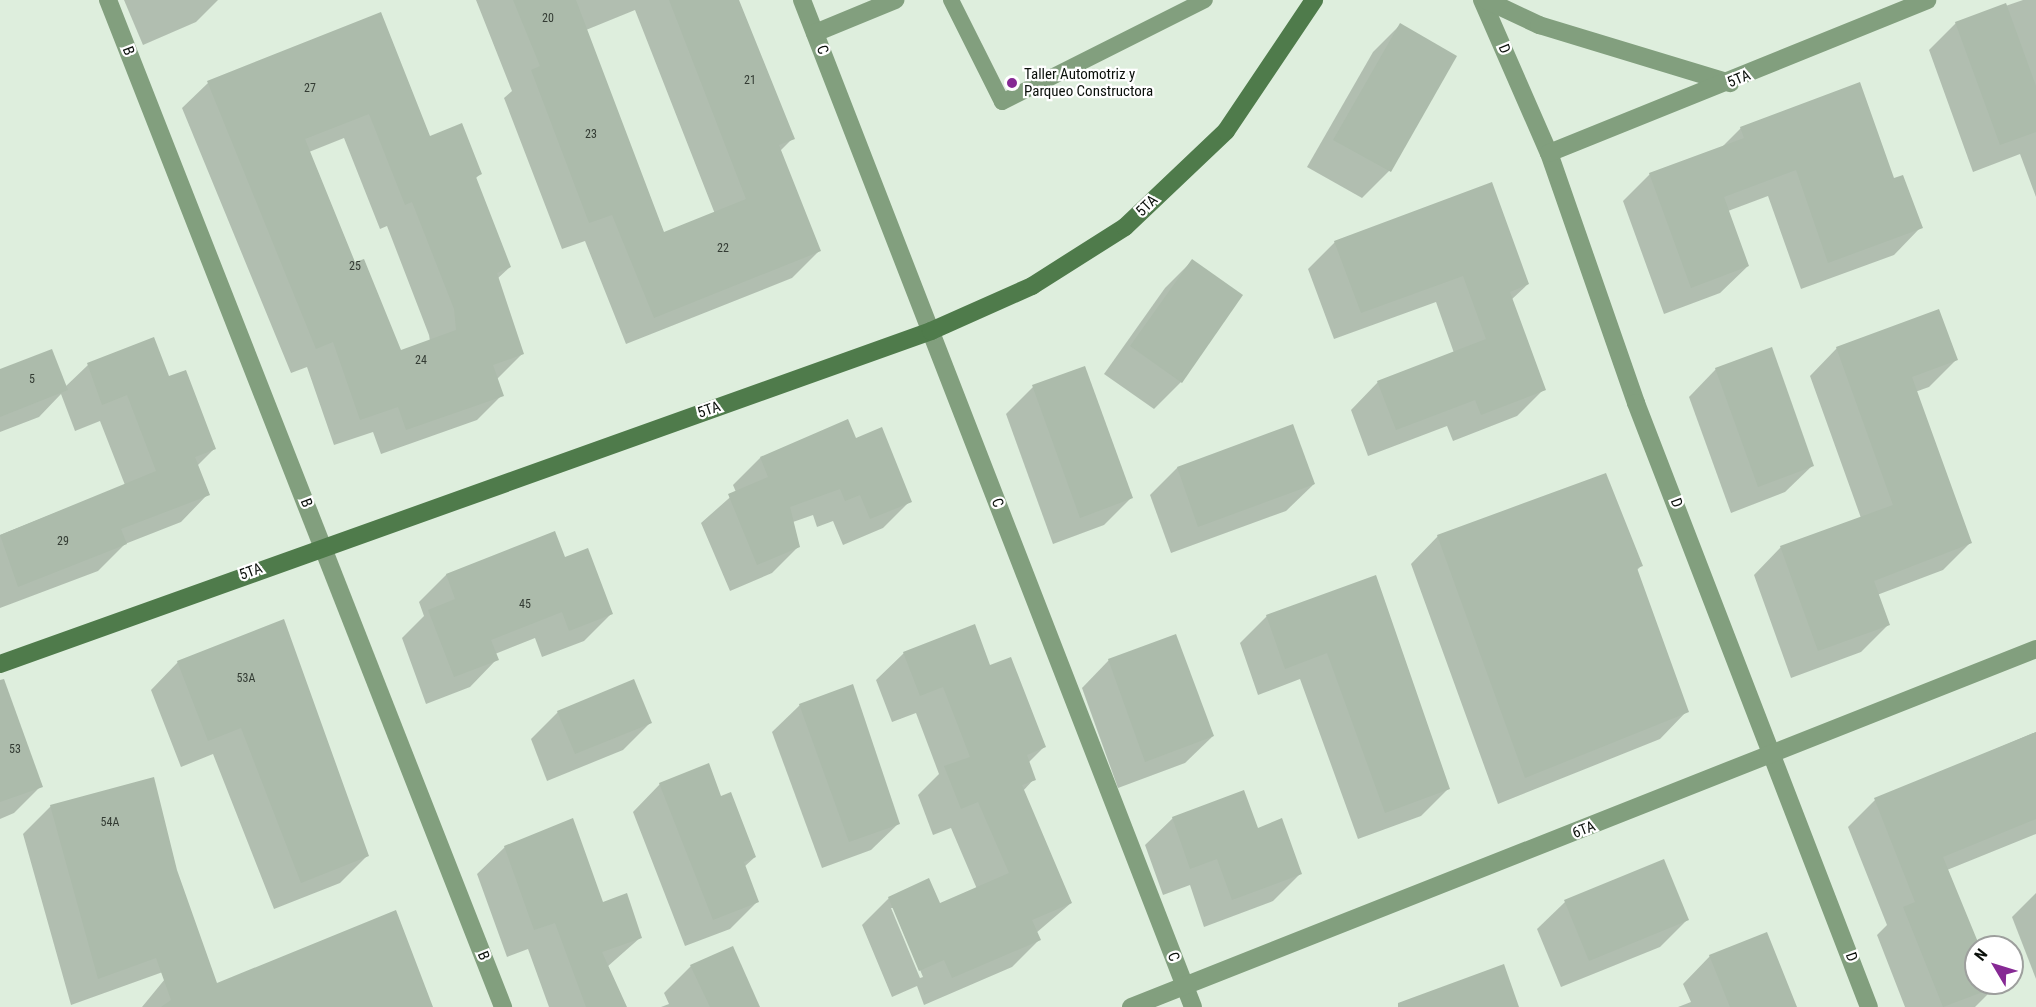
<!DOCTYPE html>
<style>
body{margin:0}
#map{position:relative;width:2036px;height:1007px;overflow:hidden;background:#deeedd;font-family:"Roboto Condensed",sans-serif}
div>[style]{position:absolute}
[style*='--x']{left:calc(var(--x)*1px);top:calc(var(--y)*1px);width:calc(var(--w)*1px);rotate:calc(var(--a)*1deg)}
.shadow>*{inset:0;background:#0003}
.building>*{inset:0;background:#acbbab}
.lane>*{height:16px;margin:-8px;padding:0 8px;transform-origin:8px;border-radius:8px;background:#829f7e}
.street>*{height:18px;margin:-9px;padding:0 9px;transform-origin:9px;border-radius:9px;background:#829f7e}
.secondary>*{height:18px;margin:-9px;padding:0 9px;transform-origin:9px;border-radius:9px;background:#4f7b4b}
.dots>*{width:16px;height:16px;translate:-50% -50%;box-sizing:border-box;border:3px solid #fff;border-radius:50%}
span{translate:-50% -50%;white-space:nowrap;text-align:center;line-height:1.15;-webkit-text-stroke:4.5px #fff;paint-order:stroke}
.number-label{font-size:12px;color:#333b33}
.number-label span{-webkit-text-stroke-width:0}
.street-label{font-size:15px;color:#0b100b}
.poi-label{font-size:15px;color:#0b100b}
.left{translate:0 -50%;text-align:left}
.north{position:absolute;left:1964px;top:935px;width:60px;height:60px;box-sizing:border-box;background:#fff;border:2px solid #9d9f9d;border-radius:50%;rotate:308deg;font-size:16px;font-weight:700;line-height:24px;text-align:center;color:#0b100b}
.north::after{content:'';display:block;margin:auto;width:21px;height:27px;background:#862994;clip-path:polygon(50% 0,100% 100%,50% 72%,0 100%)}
</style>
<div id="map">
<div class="shadow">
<i style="clip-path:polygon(124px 0,218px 0,196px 22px,143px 45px)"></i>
<i style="clip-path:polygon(evenodd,476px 0,737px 0,793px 138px,780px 151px,819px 251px,792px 278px,626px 344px,585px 241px,562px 249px,504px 98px,512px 91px,476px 0,635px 10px,715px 214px,664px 234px,586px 30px,635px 10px)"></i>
<i style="clip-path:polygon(2023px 0,2036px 0,2036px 197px,2020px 154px,1973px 172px,1929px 50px,1956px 23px)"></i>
<i style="clip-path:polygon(evenodd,380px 14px,429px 138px,480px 174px,475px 179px,510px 267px,497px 279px,523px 353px,497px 379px,502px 395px,477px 420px,381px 454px,373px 432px,334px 445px,307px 367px,291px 373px,182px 108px,208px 83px,380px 14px,344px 138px,380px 229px,387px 226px,429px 335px,430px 341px,400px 352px,354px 264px,309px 152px,344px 138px)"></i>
<i style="clip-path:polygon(1400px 25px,1389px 171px,1362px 198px,1307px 167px,1373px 52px)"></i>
<i style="clip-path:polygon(1741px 128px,1893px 180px,1921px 227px,1894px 255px,1801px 289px,1768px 196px,1728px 211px,1748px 266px,1720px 293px,1664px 314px,1623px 201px,1650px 174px,1721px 148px)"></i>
<i style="clip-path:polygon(1335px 242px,1528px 284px,1511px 300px,1544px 389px,1517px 416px,1453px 441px,1447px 426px,1368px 456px,1351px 410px,1378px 382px,1454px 353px,1436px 302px,1334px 339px,1308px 269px)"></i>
<i style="clip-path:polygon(1192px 261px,1241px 296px,1181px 382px,1154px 409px,1104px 374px,1165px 288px)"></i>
<i style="clip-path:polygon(1837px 348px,1956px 360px,1929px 387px,1915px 392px,1970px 543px,1943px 570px,1877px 595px,1888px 625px,1861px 652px,1791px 678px,1754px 575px,1781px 547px,1861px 518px,1810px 376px)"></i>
<i style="clip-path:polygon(88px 365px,168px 378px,215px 448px,197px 466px,208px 494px,181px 522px,125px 544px,98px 571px,0 608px,0 535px,125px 485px,100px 421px,75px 431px,61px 394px,39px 417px,0 432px,0 371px,65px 387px)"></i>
<i style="clip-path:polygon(1716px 369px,1813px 465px,1785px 492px,1731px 513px,1689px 397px)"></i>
<i style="clip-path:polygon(1033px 387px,1131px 498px,1104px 525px,1053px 544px,1006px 414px)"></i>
<i style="clip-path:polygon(1292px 426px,1314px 484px,1286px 511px,1171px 553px,1150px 495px,1177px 468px)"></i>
<i style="clip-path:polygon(856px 440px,910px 501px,883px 528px,843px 545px,833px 521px,817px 527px,813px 515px,793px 522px,799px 546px,772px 573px,730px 591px,701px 523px,736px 492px,733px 485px,760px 458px)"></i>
<i style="clip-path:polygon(555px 533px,565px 559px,611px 614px,584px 641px,542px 657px,535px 638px,495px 654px,497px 659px,470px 687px,426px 704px,402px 638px,424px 616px,419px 602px,446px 575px)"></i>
<i style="clip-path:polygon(1438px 536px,1641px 566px,1636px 571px,1687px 711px,1660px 739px,1498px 804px,1411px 564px)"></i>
<i style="clip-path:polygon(1375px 577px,1448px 789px,1421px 816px,1358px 839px,1300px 679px,1258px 695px,1240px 643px,1267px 616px)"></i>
<i style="clip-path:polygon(evenodd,904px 653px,990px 667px,1044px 747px,1028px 763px,1034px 779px,1023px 791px,1071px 903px,1036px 933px,1039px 940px,1012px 967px,924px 1005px,917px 986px,892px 997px,862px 925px,889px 898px,939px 905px,977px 889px,951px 828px,933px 835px,918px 795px,939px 774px,916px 713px,892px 722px,876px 680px,904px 653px,891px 908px,894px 908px,923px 977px,920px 978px,891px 908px)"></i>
<i style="clip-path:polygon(1109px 660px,1213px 736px,1185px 763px,1118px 788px,1082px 688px)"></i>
<i style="clip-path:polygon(178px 662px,368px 855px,340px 883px,274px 909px,213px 754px,181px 767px,151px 690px)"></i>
<i style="clip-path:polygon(800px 705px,899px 823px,871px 850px,822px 868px,772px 732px)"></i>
<i style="clip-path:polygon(558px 712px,650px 723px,623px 750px,547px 781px,531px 739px)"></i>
<i style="clip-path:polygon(0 714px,41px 786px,14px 813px,0 819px)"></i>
<i style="clip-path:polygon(2036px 732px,2036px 834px,1947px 870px,1976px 983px,1995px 987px,1975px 1007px,1905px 1007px,1877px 935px,1887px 925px,1848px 827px,1875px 800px)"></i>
<i style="clip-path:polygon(660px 784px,720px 798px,755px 857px,744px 867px,758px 901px,730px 929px,685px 946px,633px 812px)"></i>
<i style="clip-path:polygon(51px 806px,176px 871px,216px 985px,431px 1007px,142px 1007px,174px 968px,71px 1005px,23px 834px)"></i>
<i style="clip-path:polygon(1173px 818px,1257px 830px,1300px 874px,1273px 901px,1204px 927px,1190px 885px,1163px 895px,1145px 845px)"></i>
<i style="clip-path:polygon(505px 847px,602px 904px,641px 937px,607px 967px,625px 1007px,549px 1007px,528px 949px,507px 957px,477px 874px)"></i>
<i style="clip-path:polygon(1664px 861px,1687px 920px,1660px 947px,1561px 987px,1537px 929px,1565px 902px)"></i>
<i style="clip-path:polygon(2036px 893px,2036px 979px,2012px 917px)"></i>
<i style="clip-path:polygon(1710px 956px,1796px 1007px,1678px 1007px,1691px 1002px,1683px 984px)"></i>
<i style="clip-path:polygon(691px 966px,759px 1007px,661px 1007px,669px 1004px,664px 993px)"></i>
</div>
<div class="building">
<i style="clip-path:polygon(513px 0,576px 0,664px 232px,746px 199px,669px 0,739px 0,795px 139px,779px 145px,821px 251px,654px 318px,612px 215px,589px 223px,531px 70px,540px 66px)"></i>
<i style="clip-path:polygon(2006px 3px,2036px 86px,2036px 132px,2000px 145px,1955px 22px)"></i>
<i style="clip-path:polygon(evenodd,381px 12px,430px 136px,462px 123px,482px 174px,476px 177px,511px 267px,497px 273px,524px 354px,493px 365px,504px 396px,406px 430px,398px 407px,360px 420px,333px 342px,316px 349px,207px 81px,381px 12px,369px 114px,405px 205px,412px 202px,454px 309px,456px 330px,401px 350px,364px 259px,355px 262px,305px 139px,369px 114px)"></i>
<i style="clip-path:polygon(1400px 23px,1457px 56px,1391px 172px,1333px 140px)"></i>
<i style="clip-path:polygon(1860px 82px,1894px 178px,1903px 175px,1923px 228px,1828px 263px,1796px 170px,1724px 197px,1749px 266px,1691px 288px,1649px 173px,1744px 138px,1740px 127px)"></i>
<i style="clip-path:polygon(1492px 182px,1529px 284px,1510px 292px,1546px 390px,1481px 415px,1475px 400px,1396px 430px,1377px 381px,1486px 339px,1463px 276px,1361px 313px,1334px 241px)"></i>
<i style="clip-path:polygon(1192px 259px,1243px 295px,1182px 383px,1130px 346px)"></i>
<i style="clip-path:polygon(1939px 309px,1958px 360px,1912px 377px,1972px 543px,1874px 581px,1890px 625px,1818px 651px,1780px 546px,1893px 505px,1836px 347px)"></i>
<i style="clip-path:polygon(154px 337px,169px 376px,186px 370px,216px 449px,195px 457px,210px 495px,121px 529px,127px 544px,18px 587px,0 535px,156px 471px,127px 395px,102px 405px,87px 363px)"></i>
<i style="clip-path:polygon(1772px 347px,1814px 466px,1758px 487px,1715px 368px)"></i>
<i style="clip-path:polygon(52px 349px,68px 390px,0 417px,0 369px)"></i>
<i style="clip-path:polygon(1085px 366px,1133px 498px,1080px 518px,1032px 385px)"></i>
<i style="clip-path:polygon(848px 419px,856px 438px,882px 427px,912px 502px,870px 519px,860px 495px,845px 501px,840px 489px,790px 507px,800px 547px,757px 565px,728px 494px,768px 477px,760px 457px)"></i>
<i style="clip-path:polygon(1293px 424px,1315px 484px,1198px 527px,1177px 467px)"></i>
<i style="clip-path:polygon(1606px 473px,1643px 566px,1637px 568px,1689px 712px,1525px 778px,1437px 535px)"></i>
<i style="clip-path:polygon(555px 531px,565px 557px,588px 548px,613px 614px,569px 631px,562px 612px,491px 640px,499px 660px,454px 677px,428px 610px,455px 599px,446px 574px)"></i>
<i style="clip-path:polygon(1376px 575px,1450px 789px,1385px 813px,1327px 653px,1285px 669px,1266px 615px)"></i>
<i style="clip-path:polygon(284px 619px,369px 856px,301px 883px,241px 728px,208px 741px,177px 661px)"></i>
<i style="clip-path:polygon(975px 624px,990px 665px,1011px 657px,1046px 747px,1027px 755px,1036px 780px,1022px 785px,1072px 903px,1032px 920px,1041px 940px,952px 978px,944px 960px,919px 971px,888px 897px,929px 878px,940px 903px,1009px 873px,978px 802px,961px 809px,944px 766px,970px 757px,943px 687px,920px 696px,903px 652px)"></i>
<i style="clip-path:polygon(1176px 634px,1214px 736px,1145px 762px,1108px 659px)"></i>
<i style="clip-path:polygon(4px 679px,43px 787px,0 802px,0 680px)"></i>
<i style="clip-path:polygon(634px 679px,652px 723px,575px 754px,557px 711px)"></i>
<i style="clip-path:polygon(853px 684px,900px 824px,849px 842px,799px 704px)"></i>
<i style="clip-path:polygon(2036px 732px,2036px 819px,1943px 857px,1980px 947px,1976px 983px,1996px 987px,1943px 1007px,1903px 907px,1915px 902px,1874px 798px)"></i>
<i style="clip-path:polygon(709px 763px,721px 796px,731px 792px,756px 857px,744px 862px,759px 902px,713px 920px,659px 783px)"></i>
<i style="clip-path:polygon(154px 777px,177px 870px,217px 983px,396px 910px,433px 1007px,161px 1007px,171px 1000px,156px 958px,98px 979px,50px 805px)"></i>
<i style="clip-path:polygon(1244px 790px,1258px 828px,1282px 818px,1302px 874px,1232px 900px,1217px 859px,1190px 869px,1172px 817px)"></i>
<i style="clip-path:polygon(573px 818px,603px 902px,627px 893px,642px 938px,602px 952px,627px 1007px,586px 1007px,555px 923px,534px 930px,504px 846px)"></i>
<i style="clip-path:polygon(1664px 859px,1689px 920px,1589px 961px,1564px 900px)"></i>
<i style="clip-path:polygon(1767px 932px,1797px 1007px,1730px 1007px,1709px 955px)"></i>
<i style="clip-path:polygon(733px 946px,760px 1007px,710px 1007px,690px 965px)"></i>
<i style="clip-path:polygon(1504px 964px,1519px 1007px,1398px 1007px,1398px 1003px)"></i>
</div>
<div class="lane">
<i style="--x:951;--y:0;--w:114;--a:63.4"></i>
<i style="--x:1002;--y:102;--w:227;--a:-26.7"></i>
</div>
<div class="street">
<i style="--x:108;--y:0;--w:1082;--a:68.58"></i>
<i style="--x:802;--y:0;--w:1080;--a:68.78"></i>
<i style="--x:1482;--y:0;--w:167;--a:66.4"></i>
<i style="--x:1549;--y:153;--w:265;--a:70.8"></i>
<i style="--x:1636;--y:403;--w:647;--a:68.91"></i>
<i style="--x:1486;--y:0;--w:59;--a:25.3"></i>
<i style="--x:1539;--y:25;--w:200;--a:16.9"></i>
<i style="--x:815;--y:33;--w:87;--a:-22.4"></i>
<i style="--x:1549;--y:153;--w:408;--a:-22"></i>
<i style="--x:1131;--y:1007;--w:973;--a:-21.58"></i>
</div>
<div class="secondary">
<i style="--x:0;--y:664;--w:989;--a:-19.68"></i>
<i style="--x:931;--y:331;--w:111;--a:-24"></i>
<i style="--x:1032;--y:286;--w:110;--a:-32.4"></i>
<i style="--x:1125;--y:227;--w:139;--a:-43.5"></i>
<i style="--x:1226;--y:131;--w:158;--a:-56.1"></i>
</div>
<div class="dots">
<i style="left:1012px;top:83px;background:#862994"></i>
</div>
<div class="number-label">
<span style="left:548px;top:19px">20</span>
<span style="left:750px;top:81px">21</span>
<span style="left:310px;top:89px">27</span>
<span style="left:591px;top:135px">23</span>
<span style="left:723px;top:249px">22</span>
<span style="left:355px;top:267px">25</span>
<span style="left:421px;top:361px">24</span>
<span style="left:32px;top:380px">5</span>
<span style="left:63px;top:542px">29</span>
<span style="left:525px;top:605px">45</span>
<span style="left:246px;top:679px">53A</span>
<span style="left:15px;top:750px">53</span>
<span style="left:110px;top:823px">54A</span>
</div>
<div class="street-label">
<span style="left:1504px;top:49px;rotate:67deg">D</span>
<span style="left:822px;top:50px;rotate:69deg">C</span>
<span style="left:128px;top:51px;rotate:69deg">B</span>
<span style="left:1739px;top:79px;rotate:-22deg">5TA</span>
<span style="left:1147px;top:206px;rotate:-44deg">5TA</span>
<span style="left:709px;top:410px;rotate:-19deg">5TA</span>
<span style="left:306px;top:503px;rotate:69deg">B</span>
<span style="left:997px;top:503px;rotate:69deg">C</span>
<span style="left:1676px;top:503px;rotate:69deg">D</span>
<span style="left:251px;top:572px;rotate:-20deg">5TA</span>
<span style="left:1584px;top:830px;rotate:-21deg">6TA</span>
<span style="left:483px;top:956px;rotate:68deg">B</span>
<span style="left:1173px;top:957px;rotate:69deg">C</span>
<span style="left:1851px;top:957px;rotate:70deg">D</span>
</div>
<div class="poi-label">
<span class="left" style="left:1024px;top:83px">Taller Automotriz y<br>Parqueo Constructora</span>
</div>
<div class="north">N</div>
</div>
